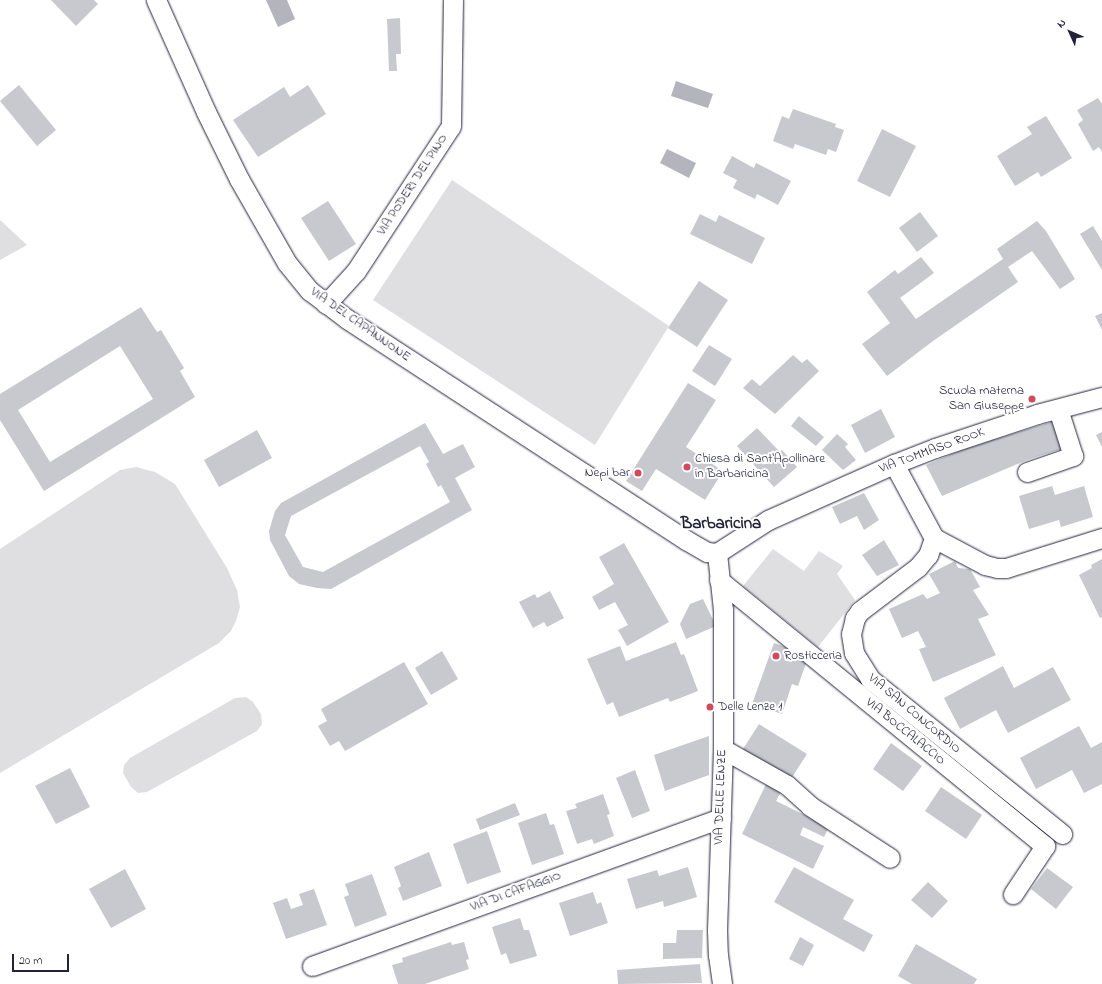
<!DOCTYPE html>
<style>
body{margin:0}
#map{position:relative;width:1102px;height:984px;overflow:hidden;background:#fff;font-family:"Indie Flower",sans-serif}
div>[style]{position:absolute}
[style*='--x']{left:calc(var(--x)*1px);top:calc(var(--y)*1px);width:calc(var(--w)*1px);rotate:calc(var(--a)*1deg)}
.green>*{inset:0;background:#dfdfe2}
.water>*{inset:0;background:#b4b4bc}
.building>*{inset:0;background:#c8c8cf}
.roads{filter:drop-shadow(0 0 1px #22223b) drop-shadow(0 0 1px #22223b)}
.minor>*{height:19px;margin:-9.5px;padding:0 9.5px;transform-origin:9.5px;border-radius:9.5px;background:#fff}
.dots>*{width:11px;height:11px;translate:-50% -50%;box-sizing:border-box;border:2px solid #fff;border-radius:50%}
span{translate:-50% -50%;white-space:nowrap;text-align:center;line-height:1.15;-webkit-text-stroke:4px #fff;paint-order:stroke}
.street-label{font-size:13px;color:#22223b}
.poi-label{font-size:13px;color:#22223b}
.right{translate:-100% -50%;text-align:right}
.left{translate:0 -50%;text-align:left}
.district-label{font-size:17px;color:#22223b;font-weight:700}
.north{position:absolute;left:1050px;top:12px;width:40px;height:40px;-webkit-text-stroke:3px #fff;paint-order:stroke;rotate:315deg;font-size:11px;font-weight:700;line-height:16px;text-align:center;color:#22223b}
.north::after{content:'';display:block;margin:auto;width:14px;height:18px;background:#22223b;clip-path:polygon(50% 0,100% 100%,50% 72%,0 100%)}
.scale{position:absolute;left:12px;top:954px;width:57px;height:18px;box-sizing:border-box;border:2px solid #22223b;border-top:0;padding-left:5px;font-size:12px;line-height:14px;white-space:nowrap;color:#22223b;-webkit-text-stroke:3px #fff;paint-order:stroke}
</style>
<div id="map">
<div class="green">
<i style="clip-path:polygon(452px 180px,669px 326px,595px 445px,373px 300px)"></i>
<i style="clip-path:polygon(0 220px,27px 245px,0 260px)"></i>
<i style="clip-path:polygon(136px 467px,155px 472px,175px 484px,227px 568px,237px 590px,240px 607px,236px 621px,231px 631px,219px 643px,0 773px,0 549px,120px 470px)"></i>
<i style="clip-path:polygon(773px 549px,804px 571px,819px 551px,843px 566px,837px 574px,855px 600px,818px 647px,743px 586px)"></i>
<i style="clip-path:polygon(246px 697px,253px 702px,261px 714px,262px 724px,257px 731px,147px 792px,138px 793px,131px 787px,123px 773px,124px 765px,130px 758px,235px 698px)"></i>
</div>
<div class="water">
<i style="clip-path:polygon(266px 0,287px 0,295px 19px,278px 27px)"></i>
<i style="clip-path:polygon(676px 81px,713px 94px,708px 108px,671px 96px)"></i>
<i style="clip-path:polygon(667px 149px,696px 163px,689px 178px,660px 163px)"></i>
</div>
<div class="building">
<i style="clip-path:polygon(51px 0,94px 0,98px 4px,76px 26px)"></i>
<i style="clip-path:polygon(400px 18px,401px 54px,396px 54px,397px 71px,389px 71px,387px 19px)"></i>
<i style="clip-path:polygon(19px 85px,56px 130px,37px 146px,0 101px)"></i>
<i style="clip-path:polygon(308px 85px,326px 114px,258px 157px,233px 120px,284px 87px,290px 97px)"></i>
<i style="clip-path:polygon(1098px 98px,1102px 104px,1102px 152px,1099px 147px,1093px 151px,1078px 124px,1083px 120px,1077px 110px)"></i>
<i style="clip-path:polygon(793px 109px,836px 124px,835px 127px,844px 130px,836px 152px,828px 149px,826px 155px,795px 144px,793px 149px,773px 141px,782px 116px,789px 119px)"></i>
<i style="clip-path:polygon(1046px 116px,1072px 158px,1041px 177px,1038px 172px,1015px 186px,997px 156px,1032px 134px,1027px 127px)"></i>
<i style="clip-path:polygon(882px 129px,916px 146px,890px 197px,857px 181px)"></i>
<i style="clip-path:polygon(732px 156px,754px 168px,756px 163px,791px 181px,778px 205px,757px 194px,755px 199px,733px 188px,737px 180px,723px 173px)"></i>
<i style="clip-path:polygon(328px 201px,356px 244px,329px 261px,301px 218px)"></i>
<i style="clip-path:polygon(920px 212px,938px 236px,917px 252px,899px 228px)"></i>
<i style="clip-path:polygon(700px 214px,716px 222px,719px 215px,765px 238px,752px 264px,690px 234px)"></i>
<i style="clip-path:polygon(1037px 221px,1046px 231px,1075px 279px,1060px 289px,1032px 251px,1008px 267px,1018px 282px,933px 341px,887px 376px,862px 344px,890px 323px,867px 292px,895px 270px,898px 274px,921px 257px,934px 273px,900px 298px,916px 319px,1003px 259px,997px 249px)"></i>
<i style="clip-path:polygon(1093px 226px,1102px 241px,1102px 270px,1080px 234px)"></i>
<i style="clip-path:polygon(699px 281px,728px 300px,697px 347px,668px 328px)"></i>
<i style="clip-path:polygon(evenodd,141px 307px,157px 332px,161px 330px,184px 368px,180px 371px,195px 397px,44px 491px,0 420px,0 394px,141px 307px,120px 346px,153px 399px,50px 462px,18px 410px,120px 346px)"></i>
<i style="clip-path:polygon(1102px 313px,1102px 330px,1095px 316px)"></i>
<i style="clip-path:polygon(709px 345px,732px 359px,715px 386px,692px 371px)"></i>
<i style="clip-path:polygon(793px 355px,802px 363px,807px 359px,819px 371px,775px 414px,743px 388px,752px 379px,760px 386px)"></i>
<i style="clip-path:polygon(688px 383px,716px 400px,686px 447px,723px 471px,705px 500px,656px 469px,642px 491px,626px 481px)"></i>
<i style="clip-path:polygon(881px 409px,895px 437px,865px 453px,851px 425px)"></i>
<i style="clip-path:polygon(799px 416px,824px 437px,816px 446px,791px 426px)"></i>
<i style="clip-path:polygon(1055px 421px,1065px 448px,1027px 460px,942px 496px,926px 465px,966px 448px)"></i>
<i style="clip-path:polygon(evenodd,425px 423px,443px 454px,463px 444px,475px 467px,455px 478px,472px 510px,331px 589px,317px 588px,299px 584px,289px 576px,270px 540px,269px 531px,275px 511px,281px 503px,425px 423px,420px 446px,429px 462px,426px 464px,438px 487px,441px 485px,450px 502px,323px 572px,303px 567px,285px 535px,291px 516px,420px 446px)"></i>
<i style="clip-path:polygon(757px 428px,780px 452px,782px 450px,797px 467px,774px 487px,737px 446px)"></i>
<i style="clip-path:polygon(257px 430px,272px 458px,219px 487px,204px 460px)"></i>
<i style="clip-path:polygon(1102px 432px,1102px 447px,1096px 435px)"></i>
<i style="clip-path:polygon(837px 434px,848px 444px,845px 447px,856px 460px,843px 470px,822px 450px)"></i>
<i style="clip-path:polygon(1052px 486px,1055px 495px,1084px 486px,1093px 517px,1061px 527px,1059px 520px,1029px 529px,1019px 496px)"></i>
<i style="clip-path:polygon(864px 493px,879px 520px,864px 530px,857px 516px,840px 524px,832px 507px)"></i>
<i style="clip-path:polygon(884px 540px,899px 565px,877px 576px,862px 555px)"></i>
<i style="clip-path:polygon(624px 543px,669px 622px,627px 646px,618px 630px,628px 625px,615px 602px,599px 610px,592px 597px,614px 584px,599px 557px)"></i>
<i style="clip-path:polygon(1102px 559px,1102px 617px,1100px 618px,1079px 575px,1092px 568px,1091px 565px)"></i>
<i style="clip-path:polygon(955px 561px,958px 568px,970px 569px,980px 587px,973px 590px,989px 615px,978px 619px,996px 655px,933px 682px,919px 649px,926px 647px,918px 631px,902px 638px,889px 609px,923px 594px,927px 599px,940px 593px,929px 574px)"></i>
<i style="clip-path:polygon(550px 591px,564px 618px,547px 627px,544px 622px,533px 628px,519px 602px,535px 594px,537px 598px)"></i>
<i style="clip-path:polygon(703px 599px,716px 626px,686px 639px,680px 624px,690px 604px)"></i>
<i style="clip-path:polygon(676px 642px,681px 655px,684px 654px,698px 691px,670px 702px,668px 698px,619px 717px,613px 702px,607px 705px,587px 659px,620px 646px,626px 661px)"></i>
<i style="clip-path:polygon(774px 643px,809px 655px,798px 686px,792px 684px,782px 714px,752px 704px)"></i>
<i style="clip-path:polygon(442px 651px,458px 679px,431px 695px,415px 668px)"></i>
<i style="clip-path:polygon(404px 662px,428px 704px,345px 751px,339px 741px,330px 746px,318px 726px,327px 721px,321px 709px)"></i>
<i style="clip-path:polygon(1003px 666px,1014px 688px,1053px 667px,1071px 700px,1008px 733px,996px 710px,960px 729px,944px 698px)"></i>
<i style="clip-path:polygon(759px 724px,807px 754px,791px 779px,743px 749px)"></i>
<i style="clip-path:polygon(1079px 726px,1091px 748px,1102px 742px,1102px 784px,1084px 793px,1072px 770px,1036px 789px,1020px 758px)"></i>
<i style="clip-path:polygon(709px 736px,709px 775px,665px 791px,654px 755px)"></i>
<i style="clip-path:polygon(891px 743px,922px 766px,903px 791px,873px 769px)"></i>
<i style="clip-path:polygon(70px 768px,90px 807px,56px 824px,35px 786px)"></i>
<i style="clip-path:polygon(635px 770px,650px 811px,632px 818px,616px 778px)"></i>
<i style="clip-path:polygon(767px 782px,782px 790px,776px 801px,829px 827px,824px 837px,803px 827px,800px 835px,824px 846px,813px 869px,742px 834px)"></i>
<i style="clip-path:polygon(941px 787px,982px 815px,966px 839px,925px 811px)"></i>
<i style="clip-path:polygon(603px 794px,610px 814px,607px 815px,614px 836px,594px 844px,592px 839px,577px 844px,566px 811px,577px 808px,575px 804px)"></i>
<i style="clip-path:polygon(515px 803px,520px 815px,480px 830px,476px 819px)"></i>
<i style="clip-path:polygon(546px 813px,550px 825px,554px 824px,564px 854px,532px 865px,518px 823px)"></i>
<i style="clip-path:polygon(487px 831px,501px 872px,467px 884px,453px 844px)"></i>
<i style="clip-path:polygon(429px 852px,442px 886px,403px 901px,398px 888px,401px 886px,394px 867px)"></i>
<i style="clip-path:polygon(688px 867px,697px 897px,664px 907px,663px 901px,636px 909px,627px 879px,657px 870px,659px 876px)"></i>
<i style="clip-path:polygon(794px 867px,854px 900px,843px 919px,873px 935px,864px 952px,774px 902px)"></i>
<i style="clip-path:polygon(1047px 868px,1073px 887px,1056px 909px,1031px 889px)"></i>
<i style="clip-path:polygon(125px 869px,146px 909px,111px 928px,89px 889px)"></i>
<i style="clip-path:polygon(372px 874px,387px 915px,355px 927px,344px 897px,349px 895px,345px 884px)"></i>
<i style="clip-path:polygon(928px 882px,948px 901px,932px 918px,911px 900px)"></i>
<i style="clip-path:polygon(314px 889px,327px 925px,286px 939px,273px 903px,287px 898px,291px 909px,303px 905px,299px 894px)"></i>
<i style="clip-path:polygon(593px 892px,597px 904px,601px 902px,608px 923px,570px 936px,559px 903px)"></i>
<i style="clip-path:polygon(520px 918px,524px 930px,529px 930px,537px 956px,510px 964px,506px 953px,501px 955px,492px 927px)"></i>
<i style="clip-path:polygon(677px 930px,703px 930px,702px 958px,663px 959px,663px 943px,676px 943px)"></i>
<i style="clip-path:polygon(800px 937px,814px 945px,803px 966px,789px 959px)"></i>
<i style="clip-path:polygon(451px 942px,452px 945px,464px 942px,469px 959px,466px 960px,469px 969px,425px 984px,398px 984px,392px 965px,403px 962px,402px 958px)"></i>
<i style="clip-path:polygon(916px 944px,977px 979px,974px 984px,912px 984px,898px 976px)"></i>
<i style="clip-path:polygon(700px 964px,702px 983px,618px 984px,617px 970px)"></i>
</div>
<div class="roads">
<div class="minor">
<i style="--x:156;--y:0;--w:123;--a:65.9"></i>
<i style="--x:206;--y:112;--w:75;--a:63.8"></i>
<i style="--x:239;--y:179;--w:97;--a:60.3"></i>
<i style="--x:287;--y:263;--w:36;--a:51"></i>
<i style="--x:310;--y:291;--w:46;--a:37.1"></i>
<i style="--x:347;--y:319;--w:405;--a:33.1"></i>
<i style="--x:686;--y:540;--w:24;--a:30"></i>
<i style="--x:707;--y:552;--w:10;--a:6"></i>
<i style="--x:717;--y:553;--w:57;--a:84"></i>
<i style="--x:723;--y:610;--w:139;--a:90"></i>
<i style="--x:723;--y:749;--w:181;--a:91.9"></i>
<i style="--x:717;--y:930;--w:25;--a:88"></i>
<i style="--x:718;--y:955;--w:29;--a:82"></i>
<i style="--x:326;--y:304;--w:45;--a:-47.7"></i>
<i style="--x:356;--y:271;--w:173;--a:-56.8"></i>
<i style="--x:451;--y:126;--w:126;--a:-89.1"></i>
<i style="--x:894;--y:464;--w:84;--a:61.6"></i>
<i style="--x:1027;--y:472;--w:49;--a:-19.2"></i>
<i style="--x:1073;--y:456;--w:49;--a:-107.7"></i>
<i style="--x:934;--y:538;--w:18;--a:109"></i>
<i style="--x:928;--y:555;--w:16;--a:130"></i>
<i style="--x:918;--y:567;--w:73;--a:142.8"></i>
<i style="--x:860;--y:611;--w:9;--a:126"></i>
<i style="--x:855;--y:618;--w:16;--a:104"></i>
<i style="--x:851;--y:634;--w:19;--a:81"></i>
<i style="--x:854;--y:653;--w:31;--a:58"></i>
<i style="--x:870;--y:679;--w:247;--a:38.9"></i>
<i style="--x:934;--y:538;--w:58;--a:27.9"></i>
<i style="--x:985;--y:565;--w:12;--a:14"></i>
<i style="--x:997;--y:568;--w:9;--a:0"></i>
<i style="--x:1006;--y:568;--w:101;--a:-17.4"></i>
<i style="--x:717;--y:553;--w:61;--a:-32.9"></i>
<i style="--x:768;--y:520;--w:138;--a:-24"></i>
<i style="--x:894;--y:464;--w:44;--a:-21.3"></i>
<i style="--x:935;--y:448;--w:108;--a:-18.4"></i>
<i style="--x:1037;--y:414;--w:67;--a:-14.7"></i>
<i style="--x:719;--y:580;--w:421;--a:39.2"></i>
<i style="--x:1045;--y:846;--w:58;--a:123.7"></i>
<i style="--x:723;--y:749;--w:73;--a:29.4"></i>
<i style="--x:787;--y:785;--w:31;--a:42"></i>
<i style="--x:810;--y:806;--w:95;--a:33"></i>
<i style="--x:312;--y:966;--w:435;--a:-19.9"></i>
</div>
</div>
<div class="dots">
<i style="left:1032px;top:399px;background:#d1495b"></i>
<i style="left:687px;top:467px;background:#d1495b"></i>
<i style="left:638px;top:473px;background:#d1495b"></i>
<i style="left:776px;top:656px;background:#d1495b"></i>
<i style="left:710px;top:707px;background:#d1495b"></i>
</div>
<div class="street-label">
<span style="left:413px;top:185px;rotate:-57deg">VIA PODERI DEL PINO</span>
<span style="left:360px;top:325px;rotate:35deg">VIA DEL CAPANNONE</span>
<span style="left:932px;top:451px;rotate:-20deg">VIA TOMMASO ROOK</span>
<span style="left:914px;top:714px;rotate:40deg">VIA SAN CONCORDIO</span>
<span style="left:905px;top:732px;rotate:39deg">VIA BOCCALACCIO</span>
<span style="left:721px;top:797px;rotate:-88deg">VIA DELLE LENZE</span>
<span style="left:516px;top:892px;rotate:-20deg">VIA DI CAFAGGIO</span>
</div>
<div class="poi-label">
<span class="right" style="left:1024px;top:399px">Scuola materna<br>San Giuseppe</span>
<span class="left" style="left:695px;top:467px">Chiesa di Sant'Apollinare<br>in Barbaricina</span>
<span class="right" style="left:630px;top:473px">Nepi bar</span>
<span class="left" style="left:784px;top:656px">Rosticceria</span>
<span class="left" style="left:718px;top:707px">Delle Lenze 1</span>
</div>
<div class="district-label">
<span style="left:721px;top:524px">Barbaricina</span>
</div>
<div class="north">N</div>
<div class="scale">20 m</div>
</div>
